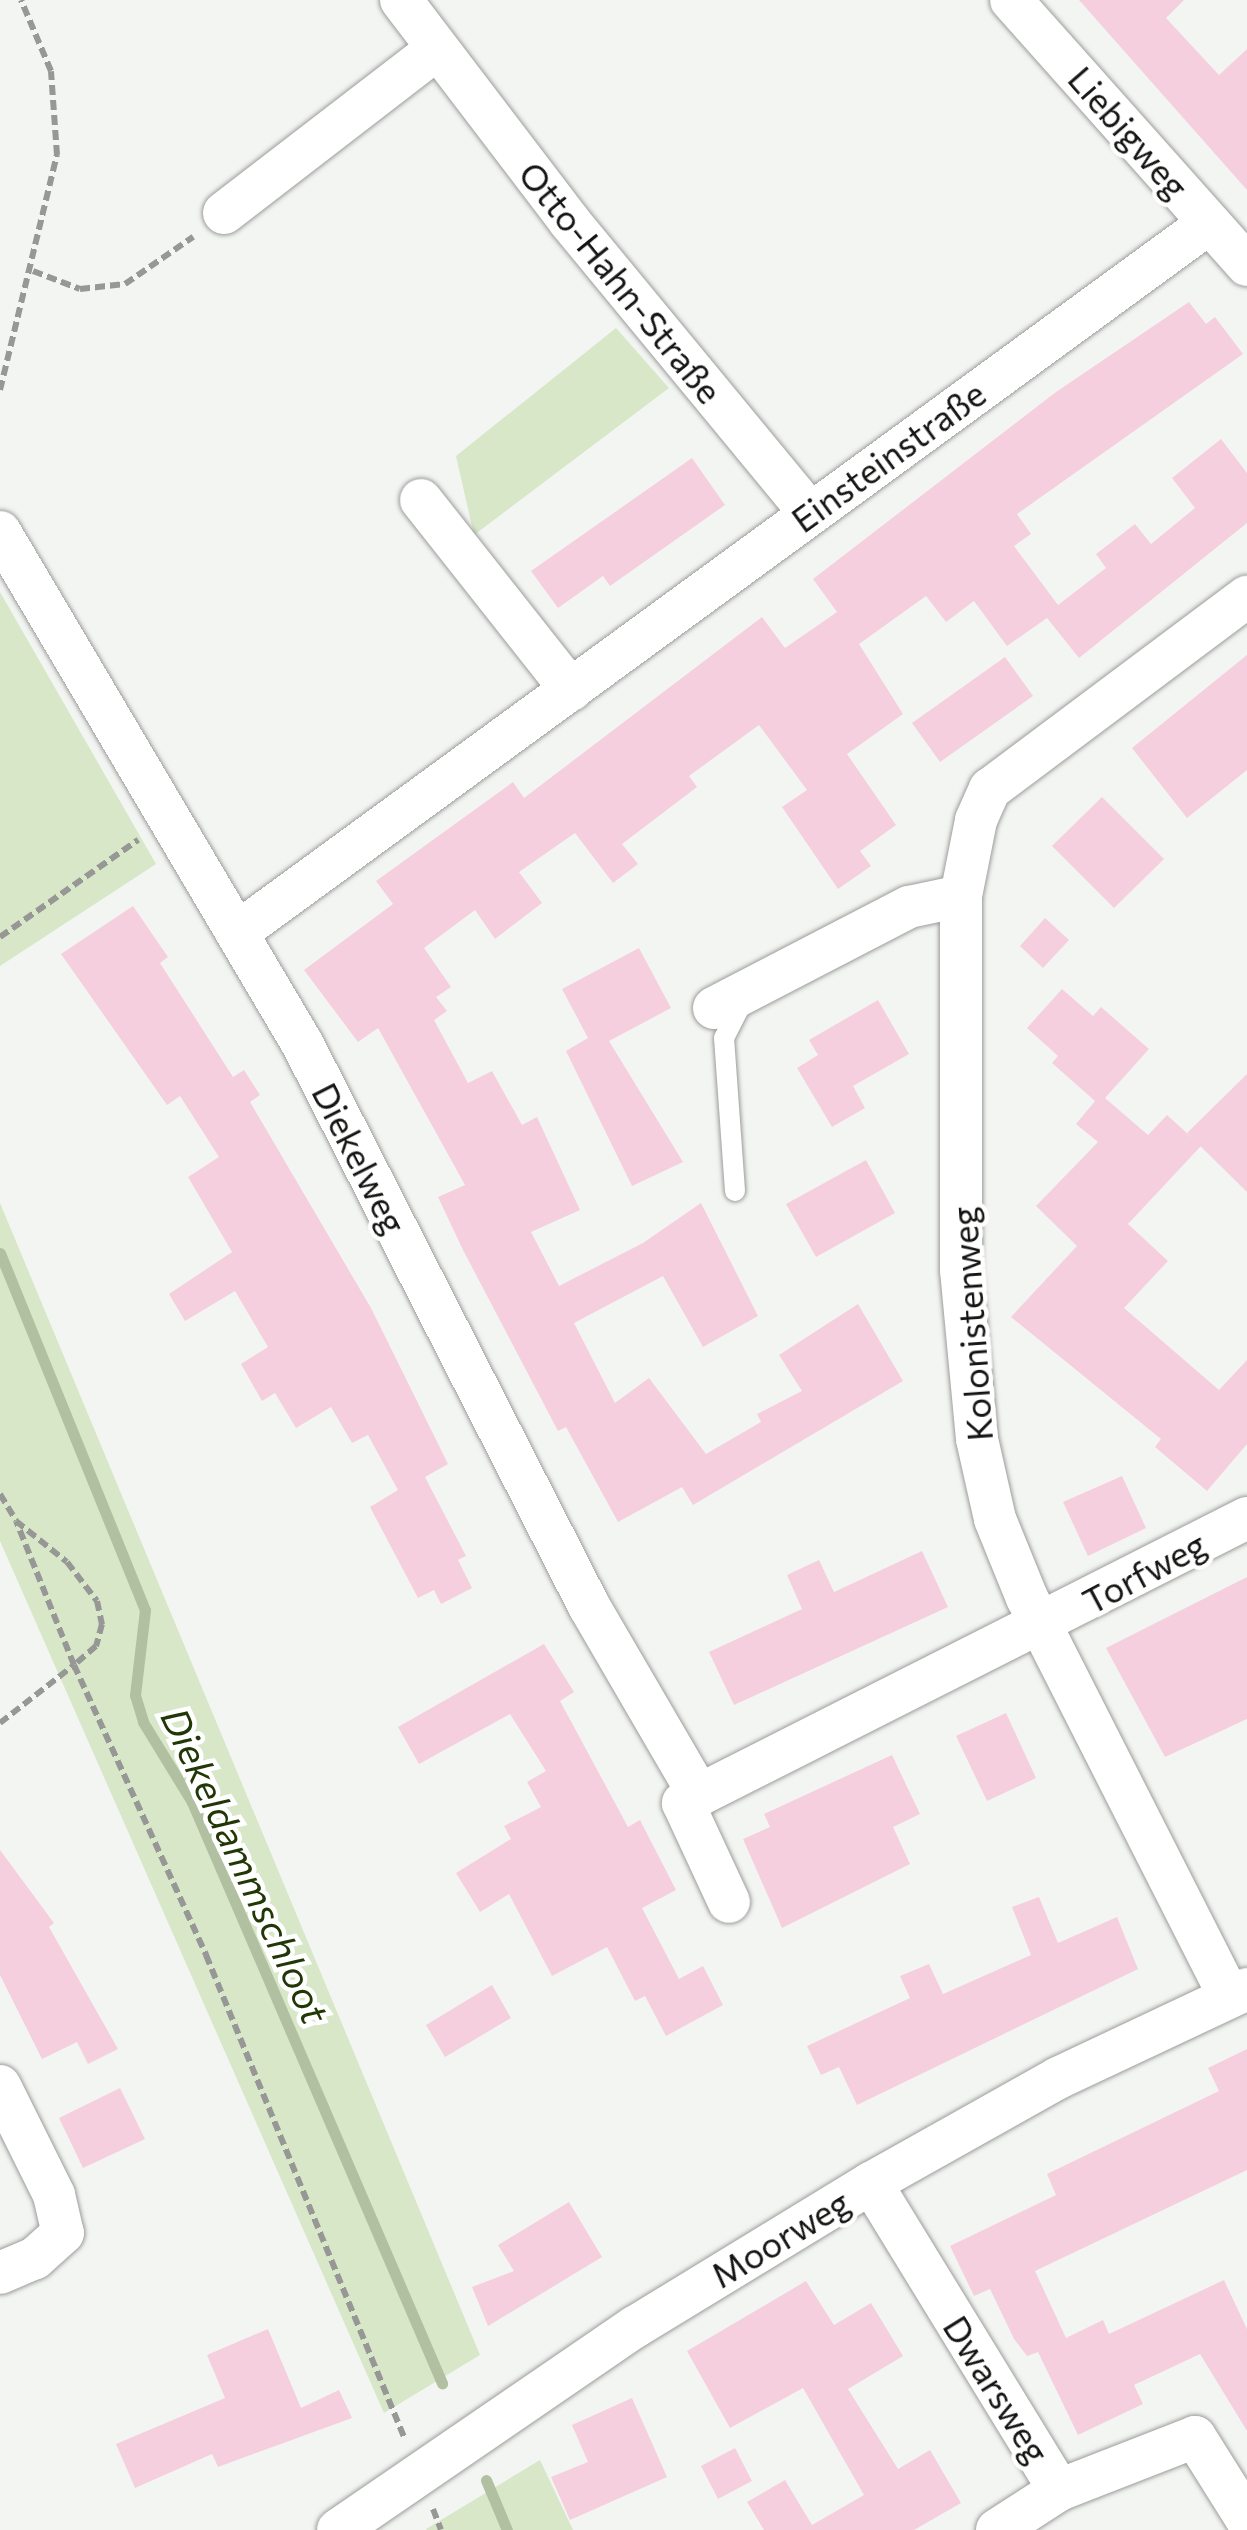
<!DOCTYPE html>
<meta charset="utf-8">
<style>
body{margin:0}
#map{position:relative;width:1247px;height:2530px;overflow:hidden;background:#f3f5f2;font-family:Commissioner,sans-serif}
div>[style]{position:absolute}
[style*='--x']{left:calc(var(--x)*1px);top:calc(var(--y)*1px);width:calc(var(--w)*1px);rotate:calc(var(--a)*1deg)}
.green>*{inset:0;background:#d7e7c8}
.stream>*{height:11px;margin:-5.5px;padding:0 5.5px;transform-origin:5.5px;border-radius:5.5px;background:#b0c0a1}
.building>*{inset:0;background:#f6cfde}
.path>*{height:6px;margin-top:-3px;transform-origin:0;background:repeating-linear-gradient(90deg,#979896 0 10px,transparent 0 15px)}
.roads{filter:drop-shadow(0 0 2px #9c9d9b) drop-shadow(0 0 2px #9c9d9b)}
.lane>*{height:20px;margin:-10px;padding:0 10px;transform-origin:10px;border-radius:10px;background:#fff}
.street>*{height:42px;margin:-21px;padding:0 21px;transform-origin:21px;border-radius:21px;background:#fff}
span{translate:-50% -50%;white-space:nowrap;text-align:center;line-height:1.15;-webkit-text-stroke:9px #fff;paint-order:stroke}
.street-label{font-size:35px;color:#141413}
.water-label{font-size:38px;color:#223706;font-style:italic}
</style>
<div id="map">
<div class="green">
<i style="clip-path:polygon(616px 328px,669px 388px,474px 535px,456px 456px)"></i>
<i style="clip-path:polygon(0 592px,156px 864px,0 966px)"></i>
<i style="clip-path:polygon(0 1203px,480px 2355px,384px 2413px,0 1541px)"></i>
<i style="clip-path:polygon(540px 2460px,573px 2530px,427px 2530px,426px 2529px)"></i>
</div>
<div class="stream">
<i style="--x:0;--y:1253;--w:385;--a:67.9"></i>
<i style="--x:145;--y:1610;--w:86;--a:96.7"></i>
<i style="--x:135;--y:1695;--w:28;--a:73"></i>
<i style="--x:143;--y:1722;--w:94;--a:58.5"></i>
<i style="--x:192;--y:1802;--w:633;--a:66.72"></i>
<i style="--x:486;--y:2480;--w:54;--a:67.2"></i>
</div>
<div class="building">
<i style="clip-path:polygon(1079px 0,1184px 0,1166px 18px,1219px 75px,1247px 49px,1247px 190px)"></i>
<i style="clip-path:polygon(1189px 302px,1206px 324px,1215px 317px,1243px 354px,1017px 514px,1031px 534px,1014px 546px,1058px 605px,1106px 568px,1096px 554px,1135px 524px,1151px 544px,1195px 508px,1172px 478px,1221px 439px,1247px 473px,1247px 523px,1079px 658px,1047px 618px,1007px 646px,974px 601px,946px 622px,926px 596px,859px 644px,903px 714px,847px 754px,896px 825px,860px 851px,871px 866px,838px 889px,782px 807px,807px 790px,759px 725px,689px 776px,697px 787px,622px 844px,638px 864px,613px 883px,575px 833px,519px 872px,542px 903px,495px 939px,475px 910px,424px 948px,451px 987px,436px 997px,447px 1011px,434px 1020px,468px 1083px,492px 1071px,522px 1125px,537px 1117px,580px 1210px,531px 1232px,559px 1286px,643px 1243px,701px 1203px,758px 1316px,703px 1347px,663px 1276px,574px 1323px,615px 1403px,649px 1378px,706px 1454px,761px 1422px,757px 1414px,802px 1391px,779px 1355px,858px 1304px,903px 1381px,693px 1505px,682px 1487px,618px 1522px,566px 1427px,558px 1431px,463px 1250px,438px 1197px,465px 1185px,378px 1028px,358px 1042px,304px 970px,393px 904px,376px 881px,513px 782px,524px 798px,762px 617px,785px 648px,837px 612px,813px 579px,1056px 392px)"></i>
<i style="clip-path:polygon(692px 458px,725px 505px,610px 586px,603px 576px,558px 608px,531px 571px)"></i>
<i style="clip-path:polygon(1247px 655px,1247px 770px,1187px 818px,1132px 748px)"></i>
<i style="clip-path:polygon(1005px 657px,1033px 696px,940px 762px,912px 723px)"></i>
<i style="clip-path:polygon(1102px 797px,1164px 859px,1114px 908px,1052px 846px)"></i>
<i style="clip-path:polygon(133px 906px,168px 957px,160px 963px,233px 1077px,244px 1070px,260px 1095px,250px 1102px,371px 1308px,448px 1464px,425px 1477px,466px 1556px,458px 1560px,472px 1588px,441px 1604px,434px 1590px,418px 1598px,370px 1507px,398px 1490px,368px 1435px,352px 1443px,331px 1407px,296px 1428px,275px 1393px,262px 1401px,241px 1364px,268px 1347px,235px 1291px,185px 1321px,169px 1294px,232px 1252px,188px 1177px,219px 1157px,180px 1096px,167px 1105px,61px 954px)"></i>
<i style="clip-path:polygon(1045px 918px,1069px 940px,1043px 968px,1020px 946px)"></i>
<i style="clip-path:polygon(639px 948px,671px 1008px,609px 1041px,683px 1162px,632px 1186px,566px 1051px,588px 1038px,562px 989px)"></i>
<i style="clip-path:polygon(1062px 989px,1093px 1016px,1101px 1007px,1149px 1049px,1105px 1098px,1148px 1135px,1167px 1115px,1201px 1146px,1128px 1224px,1168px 1261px,1124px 1308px,1219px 1390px,1247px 1360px,1247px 1444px,1207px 1491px,1155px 1447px,1161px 1439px,1011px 1317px,1077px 1246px,1036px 1206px,1098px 1142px,1076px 1124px,1095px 1101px,1052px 1063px,1058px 1056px,1027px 1028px)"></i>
<i style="clip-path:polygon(878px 1000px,909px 1054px,853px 1086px,865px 1108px,832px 1127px,797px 1068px,818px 1055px,809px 1040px)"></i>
<i style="clip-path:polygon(1247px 1074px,1247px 1192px,1187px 1133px)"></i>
<i style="clip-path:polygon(866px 1160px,895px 1213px,816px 1257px,786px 1204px)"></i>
<i style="clip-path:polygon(1122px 1476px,1146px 1528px,1088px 1556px,1063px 1502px)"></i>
<i style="clip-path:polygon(922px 1551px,948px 1607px,734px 1705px,709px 1652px,802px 1609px,787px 1575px,819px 1560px,834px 1592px)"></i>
<i style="clip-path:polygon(1247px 1577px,1247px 1719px,1165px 1757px,1106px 1648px)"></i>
<i style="clip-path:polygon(544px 1644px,574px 1692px,560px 1701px,628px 1827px,640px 1820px,676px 1890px,642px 1908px,679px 1979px,703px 1966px,723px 2005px,666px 2036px,645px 1996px,635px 2001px,607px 1947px,552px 1976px,509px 1894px,480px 1912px,456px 1873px,511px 1839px,504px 1826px,541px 1807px,527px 1782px,546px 1771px,510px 1714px,419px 1764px,398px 1727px)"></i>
<i style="clip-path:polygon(1006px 1713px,1036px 1778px,987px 1801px,956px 1736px)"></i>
<i style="clip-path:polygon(892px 1755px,920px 1814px,893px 1827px,910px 1864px,782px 1928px,743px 1839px,770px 1827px,764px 1814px)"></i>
<i style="clip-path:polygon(0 1850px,54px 1923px,49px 1927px,118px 2049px,88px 2064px,77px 2042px,42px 2059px,0 1975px)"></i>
<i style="clip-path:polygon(1039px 1897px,1058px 1943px,1117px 1917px,1138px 1969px,857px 2105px,839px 2067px,821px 2075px,807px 2046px,910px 1998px,900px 1976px,929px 1964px,943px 1994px,1031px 1955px,1012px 1907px)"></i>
<i style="clip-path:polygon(492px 1985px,511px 2018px,445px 2057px,426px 2025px)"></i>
<i style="clip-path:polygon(1247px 2049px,1247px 2170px,1035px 2271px,1066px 2338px,1103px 2320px,1109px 2334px,1224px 2280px,1247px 2329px,1247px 2431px,1200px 2354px,1134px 2385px,1143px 2404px,1078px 2435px,1038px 2352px,1027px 2356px,1014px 2339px,990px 2289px,974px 2296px,950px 2246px,1056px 2195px,1047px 2174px,1219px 2091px,1208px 2068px)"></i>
<i style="clip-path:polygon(120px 2088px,145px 2139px,83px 2168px,59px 2118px)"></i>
<i style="clip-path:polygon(569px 2202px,602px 2257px,488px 2326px,472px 2287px,514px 2271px,498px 2245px)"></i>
<i style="clip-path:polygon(806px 2281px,834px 2325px,871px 2303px,903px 2356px,848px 2389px,898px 2469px,930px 2450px,961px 2503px,914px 2530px,764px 2530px,747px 2502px,785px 2480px,812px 2525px,864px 2495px,803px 2388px,730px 2428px,687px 2351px)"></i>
<i style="clip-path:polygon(268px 2329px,301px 2408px,339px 2390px,352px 2418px,218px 2467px,212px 2454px,135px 2488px,116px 2444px,225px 2398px,207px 2355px)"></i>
<i style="clip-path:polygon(632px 2398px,667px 2477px,570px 2520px,551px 2477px,588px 2462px,572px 2425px)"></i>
<i style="clip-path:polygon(735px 2448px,752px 2481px,718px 2499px,701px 2466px)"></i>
</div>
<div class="path">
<i style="--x:33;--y:271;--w:50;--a:21"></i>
<i style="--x:80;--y:289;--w:45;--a:-6.3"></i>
<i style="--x:125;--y:284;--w:83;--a:-34.7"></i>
<i style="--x:0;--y:390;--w:242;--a:-76.4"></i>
<i style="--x:57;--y:155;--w:84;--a:-94.1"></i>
<i style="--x:51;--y:71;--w:77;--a:-112.9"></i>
<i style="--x:0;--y:937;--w:169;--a:-35.1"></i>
<i style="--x:0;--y:1494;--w:31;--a:59"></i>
<i style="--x:16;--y:1521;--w:65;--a:38.8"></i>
<i style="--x:67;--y:1562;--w:49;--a:52.4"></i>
<i style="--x:97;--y:1601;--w:24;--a:78"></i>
<i style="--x:102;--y:1624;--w:23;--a:105"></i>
<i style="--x:96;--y:1646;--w:29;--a:139"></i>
<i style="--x:74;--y:1665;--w:155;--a:-111.9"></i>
<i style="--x:0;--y:1723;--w:94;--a:-38.1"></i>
<i style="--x:74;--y:1665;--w:319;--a:65.5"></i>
<i style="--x:206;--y:1955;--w:521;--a:67.67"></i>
<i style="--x:433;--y:2509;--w:22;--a:69"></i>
</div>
<div class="roads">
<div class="lane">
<i style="--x:735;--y:1191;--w:153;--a:-94.1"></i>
<i style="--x:724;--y:1038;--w:39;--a:-63"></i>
</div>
<div class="street">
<i style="--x:401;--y:0;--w:279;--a:52.7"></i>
<i style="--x:570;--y:222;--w:376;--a:50.5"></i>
<i style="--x:1011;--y:0;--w:355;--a:48.3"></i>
<i style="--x:224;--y:213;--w:269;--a:-37.6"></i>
<i style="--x:421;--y:500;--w:242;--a:51.7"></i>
<i style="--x:0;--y:532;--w:596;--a:59.43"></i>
<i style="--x:303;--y:1045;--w:630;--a:62.99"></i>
<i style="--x:589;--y:1606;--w:219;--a:59.8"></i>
<i style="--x:699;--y:1795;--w:614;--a:-26.82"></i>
<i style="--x:238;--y:932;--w:1201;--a:-36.13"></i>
<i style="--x:714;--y:1008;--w:220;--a:-27.4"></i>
<i style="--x:909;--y:907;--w:53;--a:-11.9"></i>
<i style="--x:699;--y:1795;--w:18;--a:153"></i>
<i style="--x:683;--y:1803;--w:109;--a:65.1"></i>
<i style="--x:1229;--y:1996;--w:446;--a:-116.9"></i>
<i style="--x:1027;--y:1598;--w:85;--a:-112.1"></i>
<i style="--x:995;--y:1519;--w:82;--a:-102.7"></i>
<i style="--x:977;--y:1439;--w:170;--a:-95.4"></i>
<i style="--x:961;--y:1270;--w:374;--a:-90"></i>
<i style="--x:961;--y:896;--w:77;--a:-78.8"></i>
<i style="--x:976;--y:820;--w:34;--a:-66"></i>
<i style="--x:990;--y:789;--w:321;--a:-36.8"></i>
<i style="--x:0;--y:2086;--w:122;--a:63.6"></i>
<i style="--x:54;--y:2195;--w:39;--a:77"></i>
<i style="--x:63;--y:2233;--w:38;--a:138"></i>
<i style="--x:35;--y:2258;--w:38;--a:157"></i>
<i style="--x:871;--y:2183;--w:360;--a:58.5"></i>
<i style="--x:1059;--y:2490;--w:146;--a:-21.3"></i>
<i style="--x:1195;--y:2437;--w:98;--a:57.9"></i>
<i style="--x:338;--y:2530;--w:360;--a:-34.4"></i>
<i style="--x:635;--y:2327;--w:276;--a:-31.4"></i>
<i style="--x:871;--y:2183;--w:214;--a:-29.3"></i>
<i style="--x:1058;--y:2078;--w:209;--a:-25.2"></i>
<i style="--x:997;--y:2530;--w:74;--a:-32.8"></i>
</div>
</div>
<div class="street-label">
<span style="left:1129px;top:132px;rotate:49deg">Liebigweg</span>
<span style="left:621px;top:282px;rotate:51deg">Otto-Hahn-Straße</span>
<span style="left:888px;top:456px;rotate:-36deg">Einsteinstraße</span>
<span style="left:360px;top:1158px;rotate:63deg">Diekelweg</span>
<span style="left:971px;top:1324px;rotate:-94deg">Kolonistenweg</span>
<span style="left:1144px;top:1572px;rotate:-28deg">Torfweg</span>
<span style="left:780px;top:2238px;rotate:-31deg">Moorweg</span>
<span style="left:997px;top:2389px;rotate:58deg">Dwarsweg</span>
</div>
<div class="water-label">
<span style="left:246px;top:1865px;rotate:65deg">Diekeldammschloot</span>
</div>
</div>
